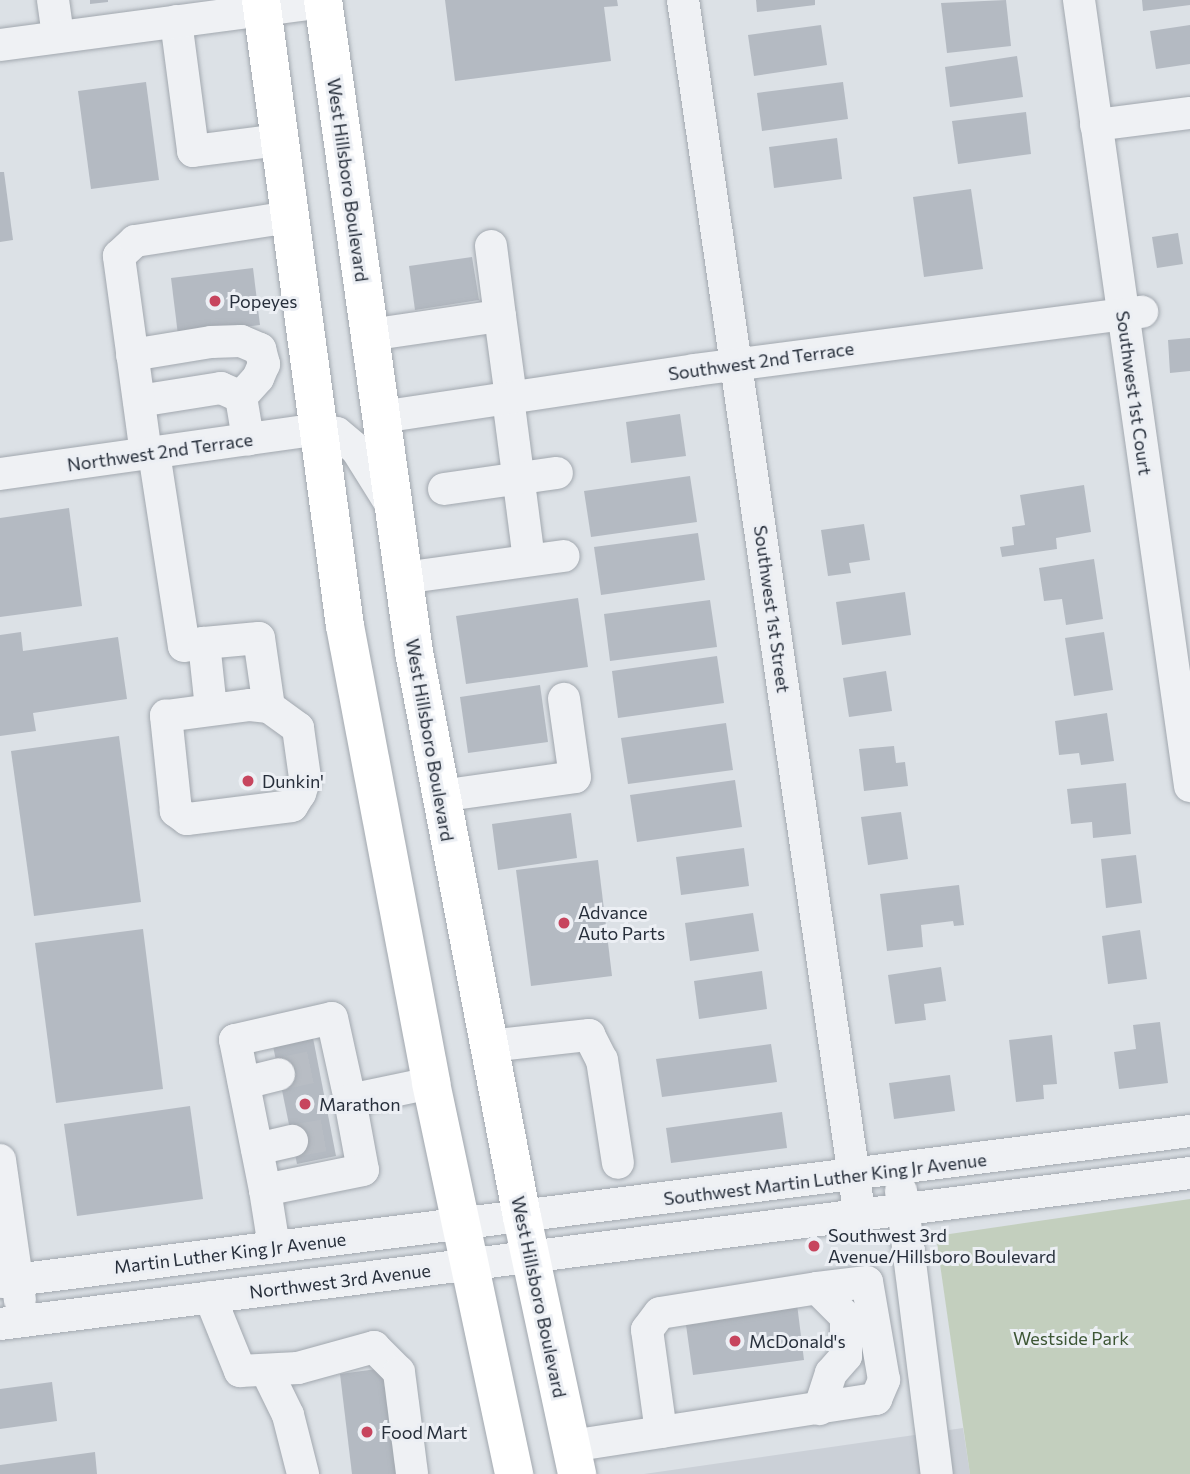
<!DOCTYPE html>
<style>
body{margin:0}
#map{position:relative;width:1190px;height:1474px;overflow:hidden;background:#dce1e6;font-family:Commissioner,sans-serif}
div>[style]{position:absolute}
[style*='--x']{left:calc(var(--x)*1px);top:calc(var(--y)*1px);width:calc(var(--w)*1px);rotate:calc(var(--a)*1deg)}
.built>*{inset:0;background:#cbd0d7}
.green>*{inset:0;background:#c3cfbe}
.building>*{inset:0;background:#b4bac2}
.minor-tunnel>*{height:32px;margin-top:-16px;transform-origin:0;background:repeating-linear-gradient(90deg,#b8bdc4 0 32px,transparent 0 48px)}
.roads{filter:drop-shadow(0 0 2px #a2a8af) drop-shadow(0 0 2px #a2a8af)}
.minor>*{height:32px;margin:-16px;padding:0 16px;transform-origin:16px;border-radius:16px;background:#eff1f4}
.major>*{height:38px;margin:-19px;padding:0 19px;transform-origin:19px;border-radius:19px;background:#fff}
.dots>*{width:19px;height:19px;translate:-50% -50%;box-sizing:border-box;border:4px solid #eceff4;border-radius:50%}
span{translate:-50% -50%;white-space:nowrap;text-align:center;line-height:1.15;-webkit-text-stroke:6px #eceff4;paint-order:stroke}
.street-label{font-size:18px;color:#272f3b}
.poi-label{font-size:18px;color:#272f3b}
.left{translate:0 -50%;text-align:left}
.park-label{font-size:18px;color:#3d5635}
</style>
<div id="map">
<div class="built">
<i style="clip-path:polygon(963px 1428px,970px 1474px,644px 1474px)"></i>
</div>
<div class="green">
<i style="clip-path:polygon(1190px 1199px,1190px 1474px,970px 1474px,936px 1236px)"></i>
</div>
<div class="building">
<i style="clip-path:polygon(90px 0,108px 0,108px 2px,90px 4px)"></i>
<i style="clip-path:polygon(445px 0,617px 0,618px 6px,604px 7px,611px 61px,455px 81px)"></i>
<i style="clip-path:polygon(756px 0,815px 0,815px 5px,757px 12px)"></i>
<i style="clip-path:polygon(1006px 0,1011px 46px,947px 53px,941px 3px)"></i>
<i style="clip-path:polygon(1142px 0,1190px 0,1190px 5px,1143px 11px)"></i>
<i style="clip-path:polygon(821px 25px,827px 65px,754px 76px,748px 35px)"></i>
<i style="clip-path:polygon(1190px 25px,1190px 64px,1156px 69px,1150px 31px)"></i>
<i style="clip-path:polygon(1017px 56px,1023px 97px,950px 107px,945px 67px)"></i>
<i style="clip-path:polygon(146px 82px,159px 180px,91px 189px,78px 91px)"></i>
<i style="clip-path:polygon(843px 82px,848px 119px,762px 131px,757px 93px)"></i>
<i style="clip-path:polygon(1026px 112px,1031px 154px,958px 164px,952px 121px)"></i>
<i style="clip-path:polygon(837px 138px,842px 179px,774px 188px,769px 147px)"></i>
<i style="clip-path:polygon(0 172px,4px 172px,13px 240px,0 242px)"></i>
<i style="clip-path:polygon(971px 189px,983px 269px,924px 277px,913px 197px)"></i>
<i style="clip-path:polygon(1178px 233px,1183px 264px,1157px 268px,1152px 237px)"></i>
<i style="clip-path:polygon(472px 257px,479px 300px,415px 310px,409px 266px)"></i>
<i style="clip-path:polygon(253px 268px,260px 325px,178px 335px,171px 278px)"></i>
<i style="clip-path:polygon(1190px 338px,1190px 371px,1170px 373px,1168px 340px)"></i>
<i style="clip-path:polygon(680px 414px,686px 456px,631px 463px,626px 422px)"></i>
<i style="clip-path:polygon(690px 476px,697px 522px,591px 537px,584px 491px)"></i>
<i style="clip-path:polygon(1084px 485px,1091px 532px,1056px 538px,1057px 549px,1002px 557px,1000px 547px,1014px 545px,1012px 527px,1025px 525px,1020px 495px)"></i>
<i style="clip-path:polygon(69px 508px,82px 606px,0 617px,0 518px)"></i>
<i style="clip-path:polygon(864px 524px,870px 560px,849px 563px,851px 573px,828px 576px,821px 530px)"></i>
<i style="clip-path:polygon(698px 533px,705px 580px,601px 595px,594px 547px)"></i>
<i style="clip-path:polygon(1094px 559px,1103px 619px,1066px 625px,1062px 599px,1044px 601px,1039px 568px)"></i>
<i style="clip-path:polygon(905px 592px,911px 635px,842px 645px,836px 602px)"></i>
<i style="clip-path:polygon(578px 598px,588px 667px,466px 684px,456px 616px)"></i>
<i style="clip-path:polygon(710px 600px,717px 647px,610px 661px,604px 614px)"></i>
<i style="clip-path:polygon(21px 632px,23px 651px,118px 637px,127px 699px,33px 713px,36px 731px,0 736px,0 635px)"></i>
<i style="clip-path:polygon(1104px 632px,1113px 690px,1074px 696px,1065px 638px)"></i>
<i style="clip-path:polygon(717px 656px,724px 703px,618px 718px,612px 671px)"></i>
<i style="clip-path:polygon(886px 671px,892px 711px,849px 717px,843px 678px)"></i>
<i style="clip-path:polygon(540px 685px,548px 742px,468px 753px,460px 697px)"></i>
<i style="clip-path:polygon(1107px 713px,1114px 761px,1081px 765px,1079px 753px,1059px 755px,1055px 721px)"></i>
<i style="clip-path:polygon(726px 723px,733px 770px,628px 784px,621px 738px)"></i>
<i style="clip-path:polygon(119px 736px,141px 902px,34px 916px,11px 751px)"></i>
<i style="clip-path:polygon(894px 746px,896px 763px,905px 762px,908px 786px,864px 791px,859px 749px)"></i>
<i style="clip-path:polygon(735px 780px,742px 827px,637px 842px,630px 795px)"></i>
<i style="clip-path:polygon(1126px 783px,1131px 834px,1093px 838px,1092px 822px,1071px 824px,1067px 789px)"></i>
<i style="clip-path:polygon(901px 812px,908px 859px,868px 865px,861px 817px)"></i>
<i style="clip-path:polygon(571px 813px,577px 858px,498px 870px,492px 824px)"></i>
<i style="clip-path:polygon(744px 848px,749px 886px,681px 895px,676px 857px)"></i>
<i style="clip-path:polygon(1136px 855px,1142px 903px,1106px 908px,1101px 859px)"></i>
<i style="clip-path:polygon(598px 860px,612px 976px,531px 986px,516px 870px)"></i>
<i style="clip-path:polygon(959px 885px,964px 925px,954px 926px,953px 921px,921px 925px,923px 947px,887px 951px,880px 894px)"></i>
<i style="clip-path:polygon(753px 913px,759px 951px,690px 961px,685px 923px)"></i>
<i style="clip-path:polygon(143px 929px,163px 1089px,56px 1103px,35px 943px)"></i>
<i style="clip-path:polygon(1140px 930px,1147px 979px,1108px 984px,1102px 936px)"></i>
<i style="clip-path:polygon(941px 967px,946px 1001px,924px 1004px,926px 1020px,895px 1024px,888px 975px)"></i>
<i style="clip-path:polygon(762px 971px,767px 1009px,699px 1019px,694px 981px)"></i>
<i style="clip-path:polygon(1160px 1022px,1168px 1083px,1119px 1089px,1114px 1052px,1136px 1049px,1133px 1025px)"></i>
<i style="clip-path:polygon(1052px 1035px,1057px 1084px,1043px 1085px,1044px 1099px,1016px 1102px,1009px 1040px)"></i>
<i style="clip-path:polygon(313px 1038px,336px 1156px,297px 1164px,273px 1046px)"></i>
<i style="clip-path:polygon(771px 1044px,777px 1082px,662px 1097px,656px 1059px)"></i>
<i style="clip-path:polygon(950px 1075px,955px 1111px,894px 1119px,889px 1083px)"></i>
<i style="clip-path:polygon(190px 1106px,203px 1199px,77px 1216px,64px 1124px)"></i>
<i style="clip-path:polygon(782px 1112px,787px 1148px,671px 1163px,666px 1128px)"></i>
<i style="clip-path:polygon(797px 1304px,804px 1360px,693px 1375px,686px 1325px,708px 1322px,707px 1317px)"></i>
<i style="clip-path:polygon(384px 1368px,398px 1474px,352px 1474px,340px 1374px)"></i>
<i style="clip-path:polygon(52px 1382px,57px 1421px,0 1429px,0 1389px)"></i>
<i style="clip-path:polygon(95px 1452px,97px 1474px,0 1474px,0 1465px)"></i>
</div>
<div class="minor-tunnel">
<i style="--x:279;--y:1074;--w:40;--a:-12"></i>
<i style="--x:292;--y:1141;--w:41;--a:-9.9"></i>
</div>
<div class="roads">
<div class="minor">
<i style="--x:53;--y:0;--w:37;--a:82"></i>
<i style="--x:683;--y:0;--w:1231;--a:81.73"></i>
<i style="--x:1079;--y:0;--w:794;--a:81.96"></i>
<i style="--x:176;--y:21;--w:131;--a:82.5"></i>
<i style="--x:193;--y:151;--w:88;--a:-7.2"></i>
<i style="--x:0;--y:45;--w:326;--a:-7.6"></i>
<i style="--x:1096;--y:125;--w:95;--a:-7.3"></i>
<i style="--x:491;--y:246;--w:71;--a:82.7"></i>
<i style="--x:369;--y:335;--w:132;--a:-8.3"></i>
<i style="--x:500;--y:316;--w:82;--a:82.3"></i>
<i style="--x:132;--y:355;--w:80;--a:-9.3"></i>
<i style="--x:211;--y:342;--w:30;--a:-2"></i>
<i style="--x:241;--y:341;--w:21;--a:23"></i>
<i style="--x:260;--y:349;--w:16;--a:75"></i>
<i style="--x:264;--y:364;--w:15;--a:113"></i>
<i style="--x:258;--y:378;--w:25;--a:132"></i>
<i style="--x:241;--y:397;--w:43;--a:80.5"></i>
<i style="--x:508;--y:398;--w:163;--a:82.6"></i>
<i style="--x:139;--y:401;--w:83;--a:-9"></i>
<i style="--x:221;--y:388;--w:22;--a:24"></i>
<i style="--x:381;--y:417;--w:317;--a:-8.5"></i>
<i style="--x:694;--y:370;--w:452;--a:-7.4"></i>
<i style="--x:154;--y:453;--w:195;--a:81.2"></i>
<i style="--x:184;--y:646;--w:20;--a:-9"></i>
<i style="--x:204;--y:643;--w:65;--a:83.9"></i>
<i style="--x:146;--y:454;--w:200;--a:-97.8"></i>
<i style="--x:119;--y:256;--w:22;--a:-43"></i>
<i style="--x:135;--y:241;--w:157;--a:-8.8"></i>
<i style="--x:0;--y:474;--w:322;--a:-8"></i>
<i style="--x:319;--y:429;--w:18;--a:13"></i>
<i style="--x:337;--y:433;--w:26;--a:40"></i>
<i style="--x:357;--y:450;--w:66;--a:58"></i>
<i style="--x:444;--y:489;--w:114;--a:-8.1"></i>
<i style="--x:403;--y:578;--w:162;--a:-7.8"></i>
<i style="--x:204;--y:643;--w:55;--a:-5.2"></i>
<i style="--x:259;--y:638;--w:70;--a:81.8"></i>
<i style="--x:250;--y:705;--w:19;--a:6"></i>
<i style="--x:269;--y:707;--w:36;--a:36"></i>
<i style="--x:298;--y:728;--w:50;--a:82"></i>
<i style="--x:305;--y:778;--w:16;--a:108"></i>
<i style="--x:300;--y:793;--w:15;--a:122"></i>
<i style="--x:292;--y:806;--w:106;--a:172.9"></i>
<i style="--x:187;--y:819;--w:14;--a:-144"></i>
<i style="--x:176;--y:811;--w:96;--a:-96"></i>
<i style="--x:166;--y:716;--w:85;--a:-7.5"></i>
<i style="--x:440;--y:796;--w:136;--a:-8"></i>
<i style="--x:575;--y:777;--w:79;--a:-98"></i>
<i style="--x:489;--y:1046;--w:101;--a:-6.3"></i>
<i style="--x:589;--y:1035;--w:28;--a:63"></i>
<i style="--x:602;--y:1060;--w:104;--a:81.2"></i>
<i style="--x:244;--y:1083;--w:36;--a:-14"></i>
<i style="--x:350;--y:1100;--w:71;--a:79.5"></i>
<i style="--x:363;--y:1170;--w:100;--a:168.5"></i>
<i style="--x:265;--y:1190;--w:153;--a:-101.3"></i>
<i style="--x:235;--y:1040;--w:99;--a:-12.8"></i>
<i style="--x:332;--y:1018;--w:84;--a:77.6"></i>
<i style="--x:350;--y:1100;--w:83;--a:-11.9"></i>
<i style="--x:257;--y:1149;--w:36;--a:-13"></i>
<i style="--x:0;--y:1160;--w:141;--a:81.9"></i>
<i style="--x:265;--y:1190;--w:58;--a:81"></i>
<i style="--x:901;--y:1191;--w:285;--a:82.8"></i>
<i style="--x:0;--y:1282;--w:1200;--a:-7.23"></i>
<i style="--x:210;--y:1297;--w:80;--a:67.9"></i>
<i style="--x:240;--y:1371;--w:58;--a:-3"></i>
<i style="--x:298;--y:1368;--w:79;--a:-15.4"></i>
<i style="--x:374;--y:1347;--w:35;--a:45"></i>
<i style="--x:399;--y:1372;--w:103;--a:82.7"></i>
<i style="--x:0;--y:1324;--w:1200;--a:-7.23"></i>
<i style="--x:266;--y:1370;--w:50;--a:63.9"></i>
<i style="--x:288;--y:1415;--w:61;--a:75.7"></i>
<i style="--x:661;--y:1432;--w:103;--a:-97.8"></i>
<i style="--x:647;--y:1330;--w:21;--a:-53"></i>
<i style="--x:660;--y:1313;--w:159;--a:-9"></i>
<i style="--x:817;--y:1288;--w:41;--a:45"></i>
<i style="--x:846;--y:1317;--w:39;--a:90"></i>
<i style="--x:846;--y:1356;--w:23;--a:131"></i>
<i style="--x:831;--y:1373;--w:38;--a:108"></i>
<i style="--x:571;--y:1446;--w:309;--a:-8.8"></i>
<i style="--x:876;--y:1399;--w:21;--a:-67"></i>
<i style="--x:884;--y:1380;--w:99;--a:-99.8"></i>
<i style="--x:867;--y:1282;--w:50;--a:173.2"></i>
</div>
<div class="major">
<i style="--x:261;--y:0;--w:632;--a:82.36"></i>
<i style="--x:345;--y:626;--w:465;--a:79.3"></i>
<i style="--x:431;--y:1083;--w:400;--a:78"></i>
<i style="--x:323;--y:0;--w:658;--a:82.05"></i>
<i style="--x:414;--y:652;--w:575;--a:79.18"></i>
<i style="--x:522;--y:1217;--w:263;--a:77.9"></i>
</div>
</div>
<div class="dots">
<i style="left:215px;top:301px;background:#c7455e"></i>
<i style="left:248px;top:781px;background:#c7455e"></i>
<i style="left:564px;top:923px;background:#c7455e"></i>
<i style="left:305px;top:1104px;background:#c7455e"></i>
<i style="left:814px;top:1246px;background:#c7455e"></i>
<i style="left:735px;top:1341px;background:#c7455e"></i>
<i style="left:367px;top:1432px;background:#c7455e"></i>
</div>
<div class="street-label">
<span style="left:348px;top:180px;rotate:82deg">West Hillsboro Boulevard</span>
<span style="left:761px;top:361px;rotate:-8deg">Southwest 2nd Terrace</span>
<span style="left:1134px;top:393px;rotate:82deg">Southwest 1st Court</span>
<span style="left:160px;top:452px;rotate:-8deg">Northwest 2nd Terrace</span>
<span style="left:772px;top:609px;rotate:82deg">Southwest 1st Street</span>
<span style="left:430px;top:740px;rotate:80deg">West Hillsboro Boulevard</span>
<span style="left:825px;top:1179px;rotate:-7deg">Southwest Martin Luther King Jr Avenue</span>
<span style="left:230px;top:1253px;rotate:-7deg">Martin Luther King Jr Avenue</span>
<span style="left:340px;top:1281px;rotate:-7deg">Northwest 3rd Avenue</span>
<span style="left:539px;top:1297px;rotate:78deg">West Hillsboro Boulevard</span>
</div>
<div class="poi-label">
<span class="left" style="left:229px;top:301px">Popeyes</span>
<span class="left" style="left:262px;top:781px">Dunkin'</span>
<span class="left" style="left:578px;top:923px">Advance<br>Auto Parts</span>
<span class="left" style="left:319px;top:1104px">Marathon</span>
<span class="left" style="left:828px;top:1246px">Southwest 3rd<br>Avenue/Hillsboro Boulevard</span>
<span class="left" style="left:749px;top:1341px">McDonald's</span>
<span class="left" style="left:381px;top:1432px">Food Mart</span>
</div>
<div class="park-label">
<span style="left:1071px;top:1338px">Westside Park</span>
</div>
</div>
